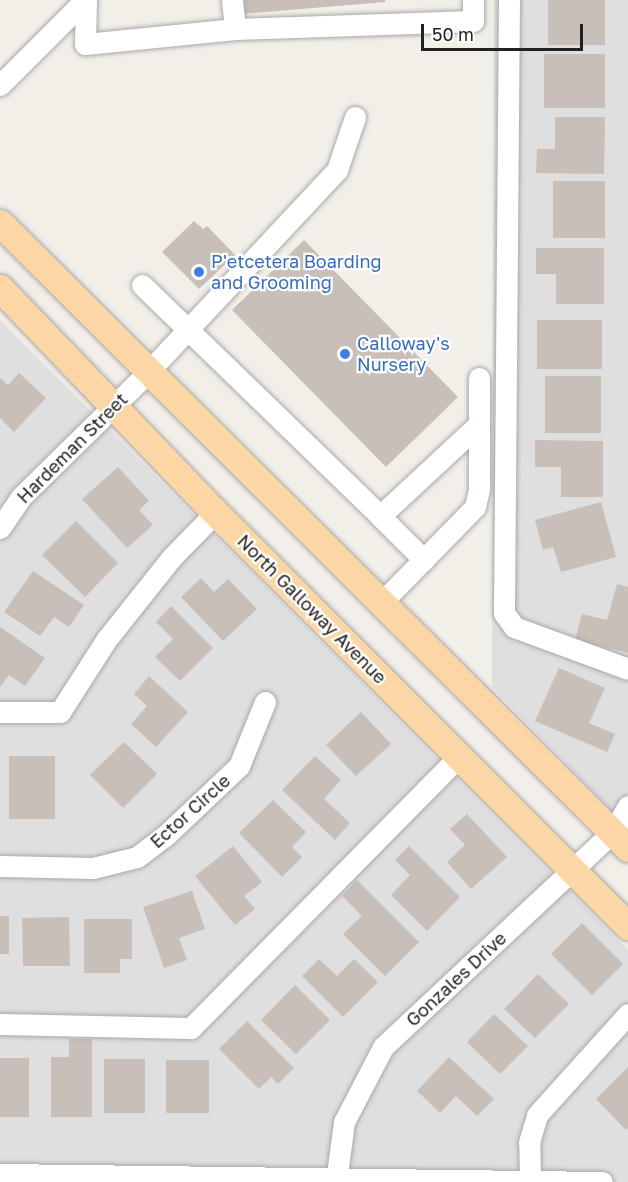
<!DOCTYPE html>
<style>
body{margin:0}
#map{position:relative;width:628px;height:1182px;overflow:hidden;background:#f2efe9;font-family:"Golos Text",sans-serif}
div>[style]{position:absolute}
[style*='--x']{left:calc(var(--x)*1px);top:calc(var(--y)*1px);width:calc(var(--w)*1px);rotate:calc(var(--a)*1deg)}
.residential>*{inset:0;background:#e0dfdf}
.building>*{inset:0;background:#c7bfb8}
.roads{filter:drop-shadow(0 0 2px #a9a9a9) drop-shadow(0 0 2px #a9a9a9)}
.minor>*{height:21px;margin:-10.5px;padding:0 10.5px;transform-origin:10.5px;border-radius:10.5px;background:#fff}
.major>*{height:27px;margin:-13.5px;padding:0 13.5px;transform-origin:13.5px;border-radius:13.5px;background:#fcd6a4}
.dots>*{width:16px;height:16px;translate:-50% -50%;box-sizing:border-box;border:3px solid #fff;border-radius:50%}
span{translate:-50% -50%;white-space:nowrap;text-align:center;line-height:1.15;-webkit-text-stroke:4.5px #fff;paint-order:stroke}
.shop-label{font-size:18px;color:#366cbe}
.left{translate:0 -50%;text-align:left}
.street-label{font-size:18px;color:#222}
.scale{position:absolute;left:421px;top:24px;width:162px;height:27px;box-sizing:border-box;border:3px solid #222;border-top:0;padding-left:8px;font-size:18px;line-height:21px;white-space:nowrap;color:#222;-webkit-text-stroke:4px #fff;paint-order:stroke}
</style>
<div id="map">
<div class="residential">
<i style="clip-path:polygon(494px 0,628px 0,628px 828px,492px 687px)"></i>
<i style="clip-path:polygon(0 320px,628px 950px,628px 1182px,0 1182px)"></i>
</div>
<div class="building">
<i style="clip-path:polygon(240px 0,385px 0,385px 2px,241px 14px)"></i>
<i style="clip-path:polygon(548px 0,605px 0,605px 45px,548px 45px)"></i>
<i style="clip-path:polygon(544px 54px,605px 54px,605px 108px,544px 108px)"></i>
<i style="clip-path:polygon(555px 117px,605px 117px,604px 174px,536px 173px,537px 149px,555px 149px)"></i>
<i style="clip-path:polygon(553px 181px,605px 181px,605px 238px,553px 238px)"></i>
<i style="clip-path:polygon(194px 221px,203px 229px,207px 226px,235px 255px,199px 289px,162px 252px)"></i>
<i style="clip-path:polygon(304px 240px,458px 397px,386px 467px,232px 310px)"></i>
<i style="clip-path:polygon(536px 248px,604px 248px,604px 304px,556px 304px,556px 274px,536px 274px)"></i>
<i style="clip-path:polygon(537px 320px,602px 320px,602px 369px,537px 369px)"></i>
<i style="clip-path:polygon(19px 373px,46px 398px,14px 432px,0 418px,0 378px,8px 385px)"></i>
<i style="clip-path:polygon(545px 376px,601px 376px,601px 433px,545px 433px)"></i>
<i style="clip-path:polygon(535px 440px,603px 441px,603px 497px,561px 497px,561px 467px,535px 467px)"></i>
<i style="clip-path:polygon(118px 467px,149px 501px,139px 510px,153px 525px,127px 548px,82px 499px)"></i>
<i style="clip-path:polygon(601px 502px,616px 557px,561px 572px,553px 547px,543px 550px,535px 520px)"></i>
<i style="clip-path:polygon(76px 521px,118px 563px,85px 597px,42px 555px)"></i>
<i style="clip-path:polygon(33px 571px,84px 605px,69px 627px,54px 617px,40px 636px,4px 612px)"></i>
<i style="clip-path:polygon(201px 578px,214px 592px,228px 579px,257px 609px,223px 641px,181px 597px)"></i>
<i style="clip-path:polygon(617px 584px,628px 587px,628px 653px,575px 640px,582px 614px,607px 620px)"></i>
<i style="clip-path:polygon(171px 606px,213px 648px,180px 681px,155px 657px,173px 639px,156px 622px)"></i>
<i style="clip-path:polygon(0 627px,45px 658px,25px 686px,9px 675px,0 687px)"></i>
<i style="clip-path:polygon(559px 668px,605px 688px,589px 723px,615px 734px,607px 752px,535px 721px)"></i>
<i style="clip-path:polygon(149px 676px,188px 712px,156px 747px,131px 724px,147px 706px,134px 694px)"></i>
<i style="clip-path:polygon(361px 712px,391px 744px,356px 776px,326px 745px)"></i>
<i style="clip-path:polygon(124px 742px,157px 774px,123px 808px,90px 775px)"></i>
<i style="clip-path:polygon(9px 756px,55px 756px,55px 819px,9px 819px)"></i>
<i style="clip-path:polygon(315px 756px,341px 780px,324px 799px,350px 823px,335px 840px,282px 790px)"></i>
<i style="clip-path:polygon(273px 800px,306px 832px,292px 847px,302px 857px,282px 877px,239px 833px)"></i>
<i style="clip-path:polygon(467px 814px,507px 857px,471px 889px,447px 862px,465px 845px,450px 829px)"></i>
<i style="clip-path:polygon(233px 846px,262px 882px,244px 896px,255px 909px,235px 925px,195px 876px)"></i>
<i style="clip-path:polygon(409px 846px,460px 897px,427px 931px,391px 895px,410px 875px,395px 860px)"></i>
<i style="clip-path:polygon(357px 880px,419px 942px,385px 976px,343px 934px,362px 916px,342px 896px)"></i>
<i style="clip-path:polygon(192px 891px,205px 929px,179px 938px,187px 960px,164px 968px,143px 907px)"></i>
<i style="clip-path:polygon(0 916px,9px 916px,9px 954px,0 954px)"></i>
<i style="clip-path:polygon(69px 917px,70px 966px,23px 966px,22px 918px)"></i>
<i style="clip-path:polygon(84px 919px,132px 919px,132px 959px,120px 959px,120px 973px,84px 973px)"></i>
<i style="clip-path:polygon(582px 923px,623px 964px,592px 995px,551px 954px)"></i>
<i style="clip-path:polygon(319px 959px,337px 976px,354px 959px,378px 982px,343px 1017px,302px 976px)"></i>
<i style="clip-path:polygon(538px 974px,569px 1004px,535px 1038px,504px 1009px)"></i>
<i style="clip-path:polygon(295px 985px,330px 1020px,296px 1054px,261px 1020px)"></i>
<i style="clip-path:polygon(494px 1014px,528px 1046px,500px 1074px,467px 1042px)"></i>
<i style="clip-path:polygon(247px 1021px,294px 1068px,278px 1084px,271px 1077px,259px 1089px,219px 1049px)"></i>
<i style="clip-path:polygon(69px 1039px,92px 1039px,92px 1117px,51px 1117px,51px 1057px,69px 1057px)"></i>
<i style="clip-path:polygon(449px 1057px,494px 1099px,477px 1116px,456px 1096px,440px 1113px,417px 1091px)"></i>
<i style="clip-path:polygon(0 1058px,29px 1058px,29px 1117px,0 1117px)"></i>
<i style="clip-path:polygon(104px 1059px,145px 1059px,145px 1113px,104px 1113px)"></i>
<i style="clip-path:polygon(166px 1060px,209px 1060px,209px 1113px,166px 1113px)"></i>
<i style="clip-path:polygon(628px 1067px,628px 1128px,626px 1130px,596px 1099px)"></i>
</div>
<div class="roads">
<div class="minor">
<i style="--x:86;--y:0;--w:44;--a:91.3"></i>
<i style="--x:85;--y:44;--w:151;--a:-5.7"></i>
<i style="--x:232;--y:0;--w:29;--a:84"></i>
<i style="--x:235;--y:29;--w:238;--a:-1.9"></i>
<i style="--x:473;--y:21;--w:21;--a:-90"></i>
<i style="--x:509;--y:0;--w:613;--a:90.47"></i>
<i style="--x:504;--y:613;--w:17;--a:54"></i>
<i style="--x:514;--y:627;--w:121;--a:20.2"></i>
<i style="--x:0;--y:85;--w:120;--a:-45"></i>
<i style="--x:142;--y:285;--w:332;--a:44.1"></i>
<i style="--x:380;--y:516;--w:135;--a:-42.9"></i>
<i style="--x:380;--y:516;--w:62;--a:45"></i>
<i style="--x:0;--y:528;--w:37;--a:-56"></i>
<i style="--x:21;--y:497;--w:178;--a:-44.5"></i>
<i style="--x:148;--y:372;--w:277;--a:-46.9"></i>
<i style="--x:337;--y:170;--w:56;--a:-71.2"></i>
<i style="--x:381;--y:603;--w:134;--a:-45.6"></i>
<i style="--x:475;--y:507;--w:18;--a:-77"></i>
<i style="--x:479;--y:489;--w:111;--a:-90"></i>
<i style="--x:0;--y:712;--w:60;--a:0"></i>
<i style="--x:60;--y:712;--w:85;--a:-57.4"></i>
<i style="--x:106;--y:640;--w:106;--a:-51.5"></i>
<i style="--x:172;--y:557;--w:63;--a:-45.6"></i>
<i style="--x:0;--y:866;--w:93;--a:1.2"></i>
<i style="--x:93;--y:868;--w:45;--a:-14"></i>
<i style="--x:137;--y:857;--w:35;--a:-37"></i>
<i style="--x:165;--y:836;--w:102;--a:-43.4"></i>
<i style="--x:239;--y:766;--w:69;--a:-67.9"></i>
<i style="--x:0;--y:1024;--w:191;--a:1.2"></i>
<i style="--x:191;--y:1028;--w:382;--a:-45.4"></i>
<i style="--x:0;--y:1174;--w:602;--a:0.76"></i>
<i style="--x:530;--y:1181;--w:39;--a:-91"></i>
<i style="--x:529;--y:1142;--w:28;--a:-73"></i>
<i style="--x:537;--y:1115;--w:136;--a:-48"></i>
<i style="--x:336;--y:1182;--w:61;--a:-82.4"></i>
<i style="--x:344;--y:1122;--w:85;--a:-62.5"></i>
<i style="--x:383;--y:1047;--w:315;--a:-43.1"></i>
<i style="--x:613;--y:832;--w:30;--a:-60"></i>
</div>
<div class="major">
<i style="--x:0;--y:223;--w:886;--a:44.86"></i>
<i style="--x:0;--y:288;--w:308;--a:46.2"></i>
<i style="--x:213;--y:510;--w:588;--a:45.07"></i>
</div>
</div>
<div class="dots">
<i style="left:199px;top:272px;background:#3f7fe0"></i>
<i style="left:345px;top:354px;background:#3f7fe0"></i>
</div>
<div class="shop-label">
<span class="left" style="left:211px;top:272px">P'etcetera Boarding<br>and Grooming</span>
<span class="left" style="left:357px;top:354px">Calloway's<br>Nursery</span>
</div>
<div class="street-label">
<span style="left:72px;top:448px;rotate:-45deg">Hardeman Street</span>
<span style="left:312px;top:609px;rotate:45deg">North Galloway Avenue</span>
<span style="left:190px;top:811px;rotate:-42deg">Ector Circle</span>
<span style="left:456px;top:979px;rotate:-43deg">Gonzales Drive</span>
</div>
<div class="scale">50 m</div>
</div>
